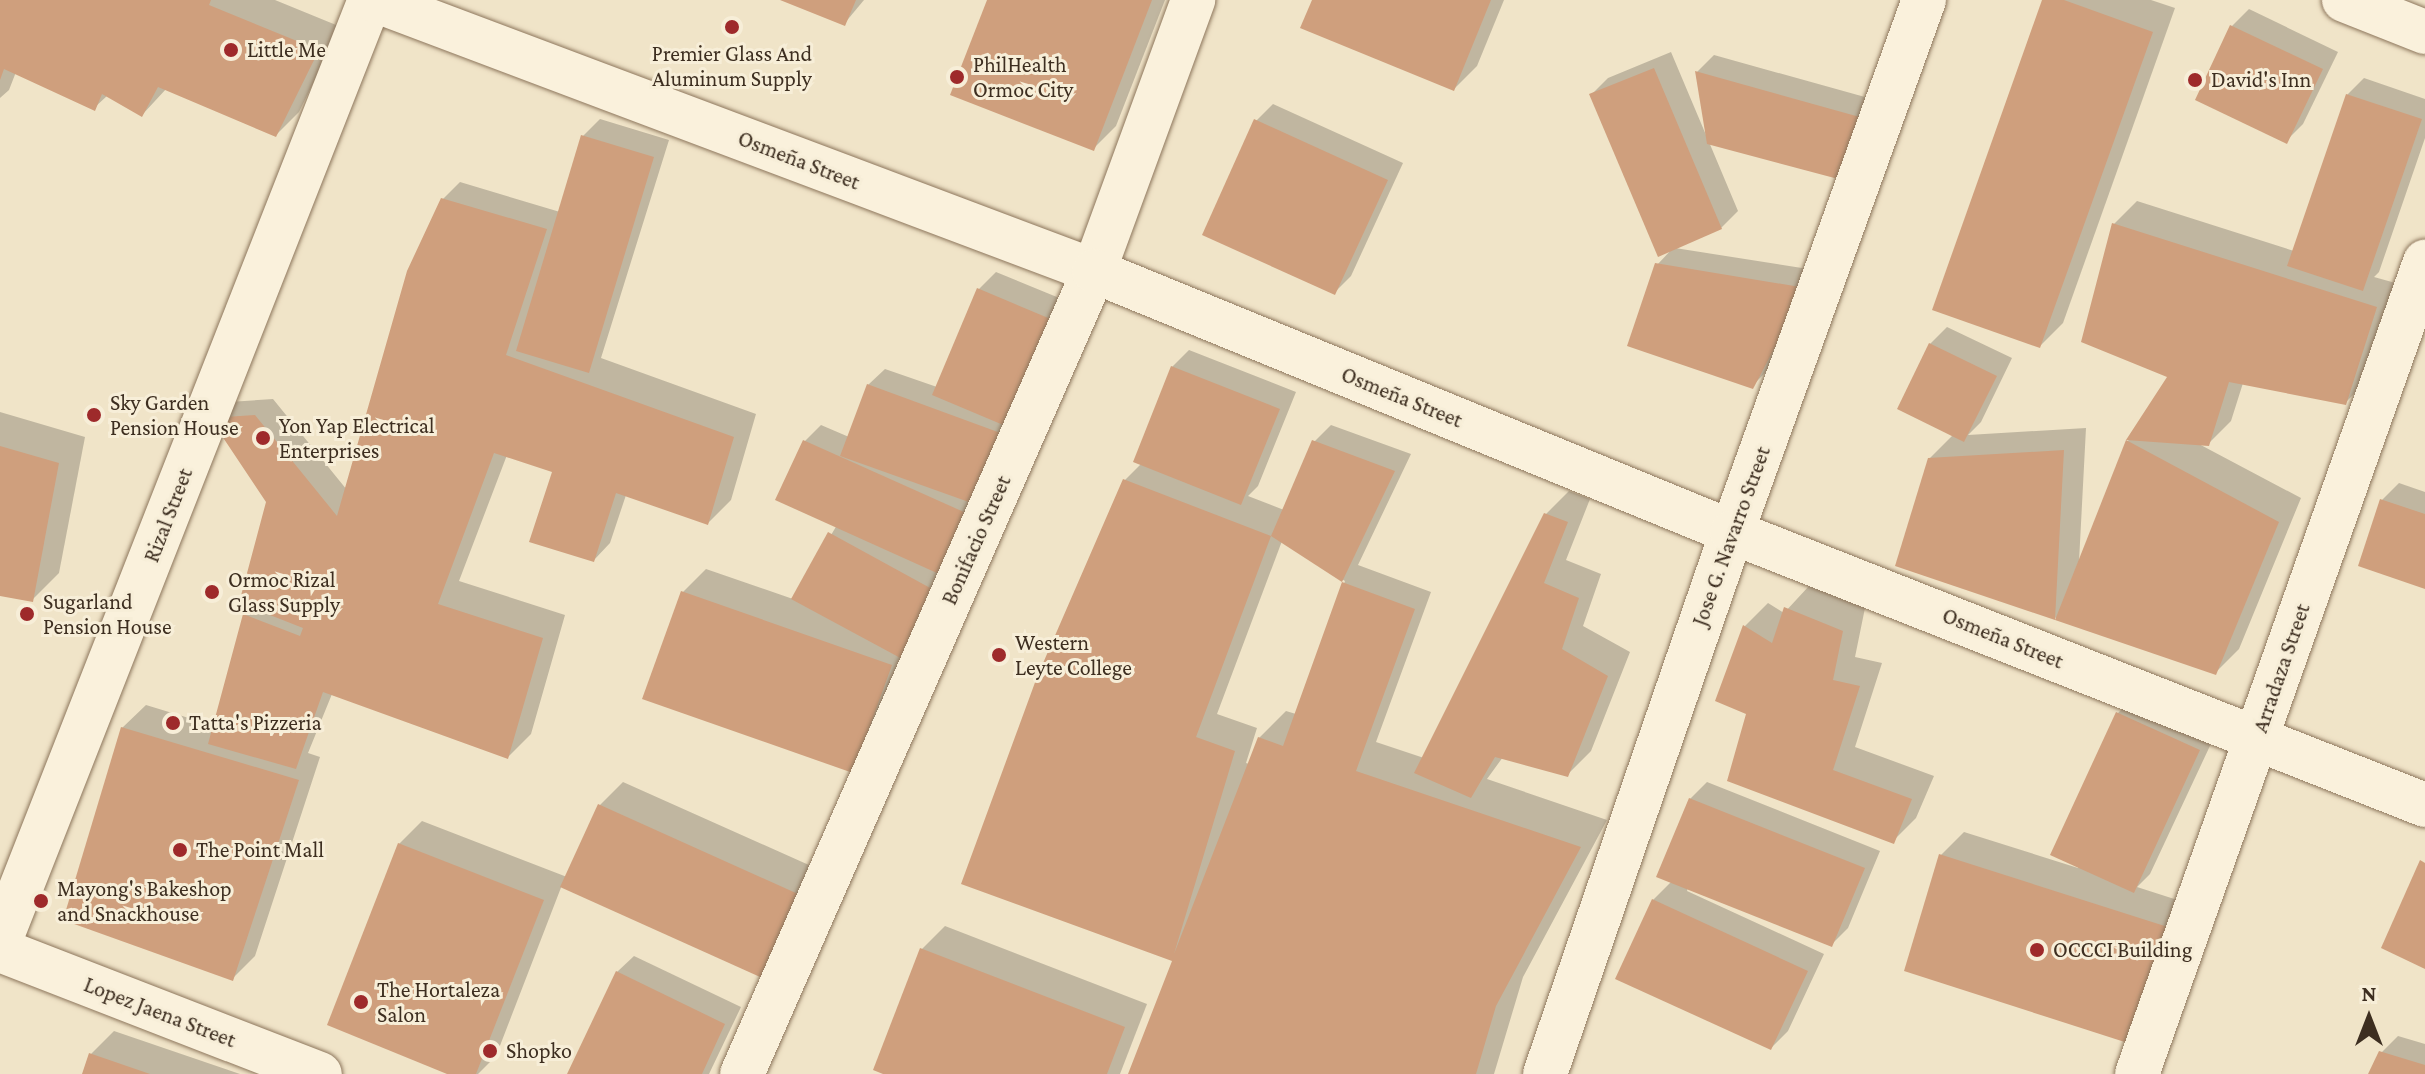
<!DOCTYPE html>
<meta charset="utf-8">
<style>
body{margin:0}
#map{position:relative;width:2425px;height:1074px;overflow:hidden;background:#f0e4c8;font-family:"Crimson Pro",serif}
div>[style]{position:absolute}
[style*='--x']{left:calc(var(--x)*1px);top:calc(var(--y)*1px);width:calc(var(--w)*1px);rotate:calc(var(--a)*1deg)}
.shadow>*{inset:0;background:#0003}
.building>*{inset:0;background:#cf9f7d}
.roads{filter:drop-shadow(0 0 2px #8d765c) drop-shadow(0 0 2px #8d765c)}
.minor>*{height:44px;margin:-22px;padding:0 22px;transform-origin:22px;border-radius:22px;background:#faf1dc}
.tertiary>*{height:44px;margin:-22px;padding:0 22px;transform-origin:22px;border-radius:22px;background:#faf1dc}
.secondary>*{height:44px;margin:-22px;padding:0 22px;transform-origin:22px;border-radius:22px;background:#faf1dc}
.dots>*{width:22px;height:22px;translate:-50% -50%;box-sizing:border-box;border:4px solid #f7eed8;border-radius:50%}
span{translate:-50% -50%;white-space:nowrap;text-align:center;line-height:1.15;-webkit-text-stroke:6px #f7eed8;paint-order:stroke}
.poi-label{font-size:22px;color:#3d2e20}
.left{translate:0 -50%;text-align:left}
.street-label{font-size:22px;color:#3d2e20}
.north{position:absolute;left:2329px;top:978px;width:80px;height:80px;-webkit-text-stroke:6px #f7eed8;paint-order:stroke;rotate:0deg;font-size:22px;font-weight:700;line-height:32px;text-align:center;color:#3d2e20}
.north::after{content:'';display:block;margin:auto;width:28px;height:36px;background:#3d2e20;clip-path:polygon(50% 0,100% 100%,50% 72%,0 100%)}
</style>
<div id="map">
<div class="shadow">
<i style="clip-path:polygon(0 0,275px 0,341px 27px,299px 112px,276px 135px,167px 88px,142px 115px,108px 95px,94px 108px,16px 72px,9px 90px,0 98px)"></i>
<i style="clip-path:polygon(785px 0,864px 0,844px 24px)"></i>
<i style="clip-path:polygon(989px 0,1165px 0,1116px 126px,1093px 149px)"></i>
<i style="clip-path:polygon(1314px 0,1504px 0,1477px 66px,1454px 89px)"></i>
<i style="clip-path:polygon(2044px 0,2151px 0,2175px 8px,2063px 323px,2040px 346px)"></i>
<i style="clip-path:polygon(2249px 9px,2338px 52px,2303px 124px,2286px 141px,2232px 26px)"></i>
<i style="clip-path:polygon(1671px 52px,1706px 135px,1697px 72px,1714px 55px,1890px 104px,1873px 165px,1709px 142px,1738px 211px,1721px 228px,1675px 248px,1821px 271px,1769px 369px,1752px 386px,1657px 265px,1672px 249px,1591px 95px,1608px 78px)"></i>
<i style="clip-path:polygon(2364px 78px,2425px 99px,2425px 138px,2379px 272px,2374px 277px,2399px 284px,2368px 380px,2345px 403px,2243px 383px,2231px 421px,2208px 444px,2197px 443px,2301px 498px,2239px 649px,2216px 672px,1897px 564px,1929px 459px,1954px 434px,1930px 344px,1947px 327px,2012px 358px,1981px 422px,1968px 435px,2086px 428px,2079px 562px,2128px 441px,2170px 376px,2114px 224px,2137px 201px,2294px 251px,2347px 95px)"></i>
<i style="clip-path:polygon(1273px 104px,1403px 163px,1351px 276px,1334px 293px,1256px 121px)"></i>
<i style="clip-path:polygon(600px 119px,669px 140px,601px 358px,756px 414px,731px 500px,708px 523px,626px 495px,610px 543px,594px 560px,556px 471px,507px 455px,459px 581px,565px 615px,531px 734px,508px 757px,332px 694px,308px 753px,320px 757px,255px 956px,232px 979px,122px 728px,146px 705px,215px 726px,245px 615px,254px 607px,268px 502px,212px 419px,229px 402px,273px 399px,347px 490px,443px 199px,460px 182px,560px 212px,583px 136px)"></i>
<i style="clip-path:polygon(996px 272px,1069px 302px,875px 748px,683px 592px,706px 569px,793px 599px,837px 525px,804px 442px,821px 425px,849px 437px,868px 385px,885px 369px,937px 387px,979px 289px)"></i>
<i style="clip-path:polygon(evenodd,1189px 350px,1296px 392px,1258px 486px,1248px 496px,1284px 510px,1314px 442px,1331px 425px,1411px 454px,1358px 565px,1431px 592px,1376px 742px,1424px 758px,1546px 514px,1569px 491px,1590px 499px,1566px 560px,1601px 574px,1583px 626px,1630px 652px,1591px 751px,1568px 774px,1503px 757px,1487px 779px,1607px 820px,1523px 977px,1494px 1074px,1130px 1074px,1174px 960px,1125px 480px,1141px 464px,1172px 367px,1189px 350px,1282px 541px,1345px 581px,1296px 714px,1286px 711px,1259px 738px,1249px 764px,1246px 763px,1257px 728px,1217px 714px,1282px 541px)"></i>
<i style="clip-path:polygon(0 412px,85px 437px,59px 573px,32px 600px,0 594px)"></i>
<i style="clip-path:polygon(2399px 483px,2425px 492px,2425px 587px,2382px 500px)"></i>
<i style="clip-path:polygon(1809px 586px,1865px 608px,1855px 657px,1882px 663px,1855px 747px,1934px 776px,1916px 818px,1893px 841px,1749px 713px,1745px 626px,1768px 603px,1784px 613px)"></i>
<i style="clip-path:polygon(2135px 696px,2216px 733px,2150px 874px,2137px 887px,2193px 905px,2156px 1020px,1941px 855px,1964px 832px,2078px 868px,2118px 713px)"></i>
<i style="clip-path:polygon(623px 782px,829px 874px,792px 956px,562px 885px,496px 1056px,478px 1074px,460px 1074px,399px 844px,422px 821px,567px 877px,600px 805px)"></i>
<i style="clip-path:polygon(1707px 782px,1880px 851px,1848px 928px,1831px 945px,1688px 887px,1687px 891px,1824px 954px,1788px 1031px,1771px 1048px,1653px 900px,1672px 881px,1690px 799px)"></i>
<i style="clip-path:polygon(945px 926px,1147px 1004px,1120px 1074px,889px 1074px,922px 949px)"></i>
<i style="clip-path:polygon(634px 956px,741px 1007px,709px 1074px,569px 1074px,617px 972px)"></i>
<i style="clip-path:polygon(114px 1031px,240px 1074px,84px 1074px,91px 1054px)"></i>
<i style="clip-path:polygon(2398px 1036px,2425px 1044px,2425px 1074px,2370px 1074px,2381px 1053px)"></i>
</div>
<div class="building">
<i style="clip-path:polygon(0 0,211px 0,209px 5px,319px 50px,276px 137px,158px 87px,142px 117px,102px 94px,95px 111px,4px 69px,0 80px)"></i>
<i style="clip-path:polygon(780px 0,856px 0,845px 26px)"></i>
<i style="clip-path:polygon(987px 0,1152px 0,1094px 151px,950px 95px)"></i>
<i style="clip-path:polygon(1312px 0,1491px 0,1454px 91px,1300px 28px)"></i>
<i style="clip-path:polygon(2042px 0,2064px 0,2153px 32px,2040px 348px,1932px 310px)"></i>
<i style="clip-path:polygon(2230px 25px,2323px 69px,2287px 144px,2195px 100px)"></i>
<i style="clip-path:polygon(1654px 68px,1722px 229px,1658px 257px,1589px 94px)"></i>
<i style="clip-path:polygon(1695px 71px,1874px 121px,1857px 184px,1707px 144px)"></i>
<i style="clip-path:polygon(2346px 94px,2422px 119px,2363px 291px,2287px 266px)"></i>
<i style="clip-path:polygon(1254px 119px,1388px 180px,1335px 295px,1202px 235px)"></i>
<i style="clip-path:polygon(581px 135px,654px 157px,589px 373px,516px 351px)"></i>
<i style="clip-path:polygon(441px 198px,547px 229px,506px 355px,734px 437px,708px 525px,616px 493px,594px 562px,529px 542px,552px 472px,494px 453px,438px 604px,543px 638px,508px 759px,323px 692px,296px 769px,208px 744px,243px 614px,300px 636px,303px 628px,239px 603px,266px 502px,210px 418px,255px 415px,337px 516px,407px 271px)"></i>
<i style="clip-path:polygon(2112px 223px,2377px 307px,2346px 405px,2229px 382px,2209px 446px,2126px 440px,2167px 377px,2081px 342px)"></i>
<i style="clip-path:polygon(1655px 263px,1806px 288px,1753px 389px,1627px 346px)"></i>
<i style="clip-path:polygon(977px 288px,1053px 320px,1008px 427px,932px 395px)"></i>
<i style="clip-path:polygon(1929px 343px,1997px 376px,1964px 442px,1897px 409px)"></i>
<i style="clip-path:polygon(1171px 366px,1280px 409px,1241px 505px,1133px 462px)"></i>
<i style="clip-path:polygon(867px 384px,1006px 435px,980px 506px,840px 456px)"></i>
<i style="clip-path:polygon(803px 440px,975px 517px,948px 578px,775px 500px)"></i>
<i style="clip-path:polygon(1312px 440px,1395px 471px,1342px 582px,1271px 536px)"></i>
<i style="clip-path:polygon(2126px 440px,2279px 522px,2216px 675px,2055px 620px)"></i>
<i style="clip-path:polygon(0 446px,59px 463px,33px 602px,0 596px)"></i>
<i style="clip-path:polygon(2064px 450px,2055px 620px,1895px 566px,1928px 458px)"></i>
<i style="clip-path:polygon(1123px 479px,1271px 536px,1196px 737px,1235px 751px,1174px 954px,1258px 737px,1283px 746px,1342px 582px,1415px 609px,1356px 771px,1581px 847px,1496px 1006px,1476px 1074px,1128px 1074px,1172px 961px,961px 884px,1037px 677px)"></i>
<i style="clip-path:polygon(2380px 499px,2425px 514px,2425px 589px,2358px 566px)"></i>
<i style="clip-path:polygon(1544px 513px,1568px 522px,1544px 583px,1579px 598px,1562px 649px,1608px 676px,1568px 777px,1495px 757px,1471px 798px,1414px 773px)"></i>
<i style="clip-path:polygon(828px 532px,943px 595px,906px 661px,791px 599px)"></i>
<i style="clip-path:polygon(681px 591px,892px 665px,853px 773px,642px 699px)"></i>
<i style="clip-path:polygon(1784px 607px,1843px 631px,1833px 680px,1860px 686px,1833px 770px,1912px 799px,1894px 844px,1727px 781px,1746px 714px,1715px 701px,1743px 625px,1772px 643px)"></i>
<i style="clip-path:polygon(2116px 712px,2200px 750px,2134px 893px,2050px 855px)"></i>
<i style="clip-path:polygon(121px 727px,299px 780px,233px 981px,63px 920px)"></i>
<i style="clip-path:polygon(1689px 798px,1865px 868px,1832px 947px,1656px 877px)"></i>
<i style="clip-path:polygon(598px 804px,807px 898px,769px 981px,560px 887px)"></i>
<i style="clip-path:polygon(398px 843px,544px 900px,476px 1074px,447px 1074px,327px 1025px)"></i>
<i style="clip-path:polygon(1939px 854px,2171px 928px,2134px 1045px,1904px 971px)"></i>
<i style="clip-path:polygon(2420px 860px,2425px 863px,2425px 969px,2381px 948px)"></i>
<i style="clip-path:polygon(1652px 899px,1808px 971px,1771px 1050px,1615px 979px)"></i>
<i style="clip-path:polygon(920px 948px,1125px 1027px,1107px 1074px,883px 1074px,873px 1070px)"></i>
<i style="clip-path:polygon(616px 971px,725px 1024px,702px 1074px,567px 1074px)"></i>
<i style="clip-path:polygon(2379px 1051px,2425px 1065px,2425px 1074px,2368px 1074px)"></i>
<i style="clip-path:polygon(89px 1053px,150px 1074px,82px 1074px)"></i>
</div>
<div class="roads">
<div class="minor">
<i style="--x:1545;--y:1074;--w:573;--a:-70.96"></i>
<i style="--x:1732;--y:532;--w:566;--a:-70.16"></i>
<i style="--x:2137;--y:1074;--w:862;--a:-70.47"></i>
</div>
<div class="tertiary">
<i style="--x:2344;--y:0;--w:87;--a:21.6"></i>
<i style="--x:0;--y:941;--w:1011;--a:-68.54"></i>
<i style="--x:0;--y:950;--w:343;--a:21.2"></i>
<i style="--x:742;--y:1074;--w:877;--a:-66.33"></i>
<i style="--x:1094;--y:271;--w:289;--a:-69.9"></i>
</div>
<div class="secondary">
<i style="--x:374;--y:0;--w:769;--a:20.63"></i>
<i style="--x:1094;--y:271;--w:689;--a:22.25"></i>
<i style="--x:1732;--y:532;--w:745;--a:21.5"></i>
</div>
</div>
<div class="dots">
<i style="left:732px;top:27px;background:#9e2a2b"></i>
<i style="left:231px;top:50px;background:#9e2a2b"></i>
<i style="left:957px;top:77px;background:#9e2a2b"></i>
<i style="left:2195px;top:80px;background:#9e2a2b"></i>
<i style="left:94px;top:415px;background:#9e2a2b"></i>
<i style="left:263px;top:438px;background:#9e2a2b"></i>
<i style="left:212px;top:592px;background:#9e2a2b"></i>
<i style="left:27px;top:614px;background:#9e2a2b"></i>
<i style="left:999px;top:655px;background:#9e2a2b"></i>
<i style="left:173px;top:723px;background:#9e2a2b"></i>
<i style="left:180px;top:850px;background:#9e2a2b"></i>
<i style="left:41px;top:901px;background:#9e2a2b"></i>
<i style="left:2037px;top:950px;background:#9e2a2b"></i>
<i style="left:361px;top:1002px;background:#9e2a2b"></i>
<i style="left:490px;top:1051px;background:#9e2a2b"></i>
</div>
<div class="poi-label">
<span class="left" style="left:247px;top:50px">Little Me</span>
<span style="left:732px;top:66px">Premier Glass And<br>Aluminum Supply</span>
<span class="left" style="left:973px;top:77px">PhilHealth<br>Ormoc City</span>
<span class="left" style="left:2211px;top:80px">David's Inn</span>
<span class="left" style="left:110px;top:415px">Sky Garden<br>Pension House</span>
<span class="left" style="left:279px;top:438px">Yon Yap Electrical<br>Enterprises</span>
<span class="left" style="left:228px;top:592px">Ormoc Rizal<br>Glass Supply</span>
<span class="left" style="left:43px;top:614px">Sugarland<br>Pension House</span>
<span class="left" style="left:1015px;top:655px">Western<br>Leyte College</span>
<span class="left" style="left:189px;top:723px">Tatta's Pizzeria</span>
<span class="left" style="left:196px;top:850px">The Point Mall</span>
<span class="left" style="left:57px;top:901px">Mayong's Bakeshop<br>and Snackhouse</span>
<span class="left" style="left:2053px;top:950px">OCCCI Building</span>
<span class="left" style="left:377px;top:1002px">The Hortaleza<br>Salon</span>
<span class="left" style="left:506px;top:1051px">Shopko</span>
</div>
<div class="street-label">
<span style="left:799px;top:160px;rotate:21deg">Osmeña Street</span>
<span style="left:1402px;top:397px;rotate:22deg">Osmeña Street</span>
<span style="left:168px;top:515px;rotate:-69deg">Rizal Street</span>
<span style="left:1731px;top:536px;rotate:-70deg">Jose G. Navarro Street</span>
<span style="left:976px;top:540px;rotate:-66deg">Bonifacio Street</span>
<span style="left:2003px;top:638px;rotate:22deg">Osmeña Street</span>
<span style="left:2281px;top:668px;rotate:-71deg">Arradaza Street</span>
<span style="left:160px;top:1012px;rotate:21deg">Lopez Jaena Street</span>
</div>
<div class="north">N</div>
</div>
